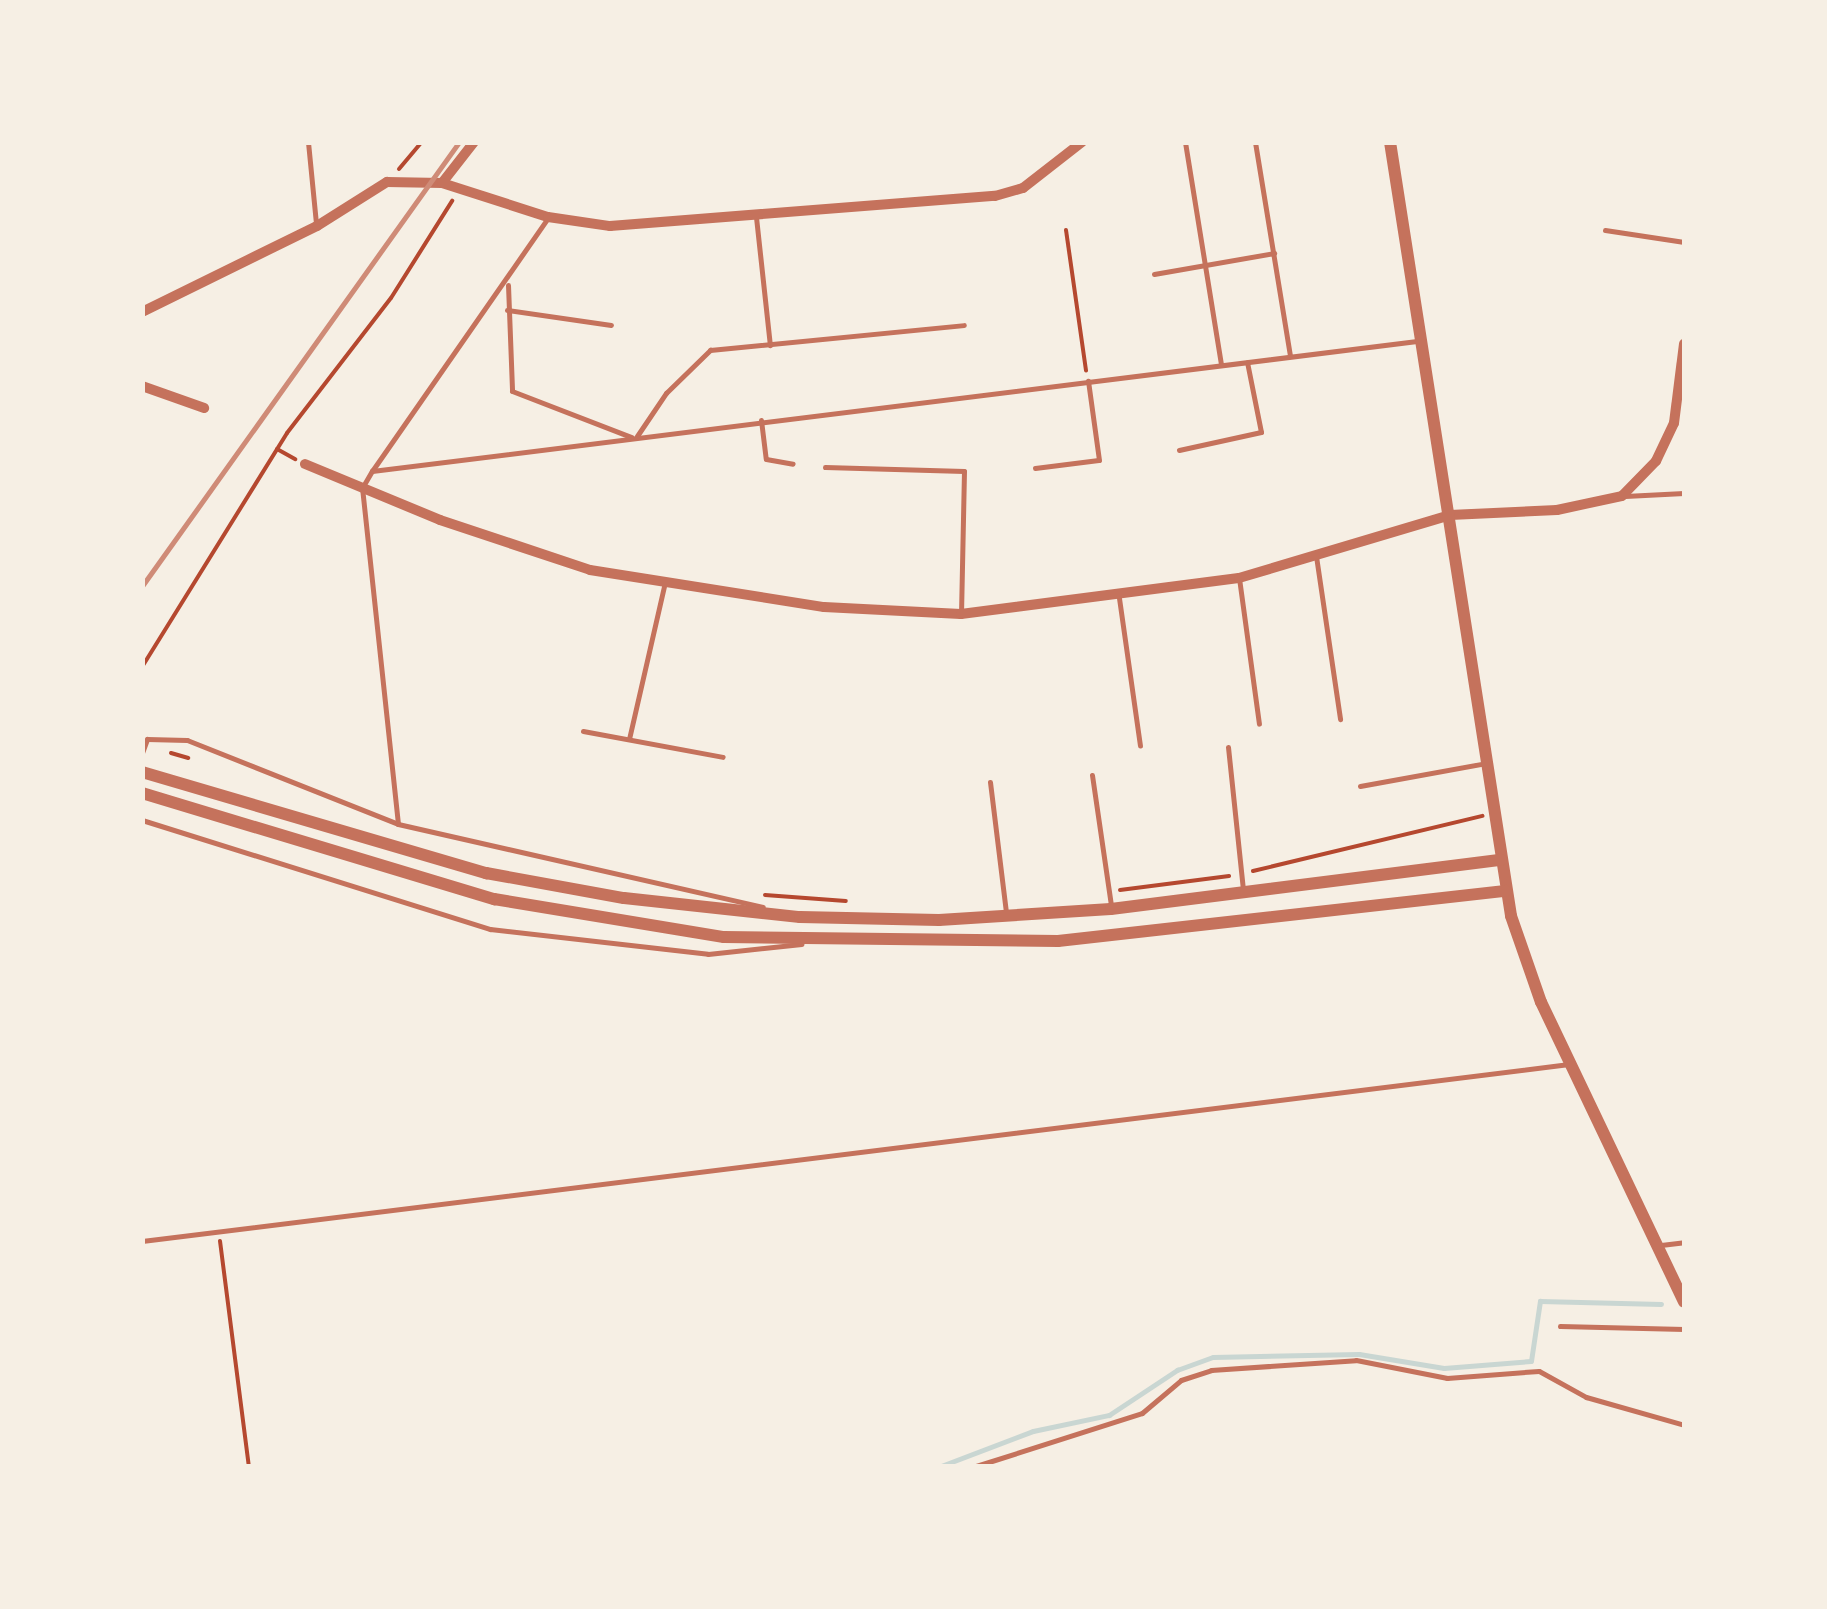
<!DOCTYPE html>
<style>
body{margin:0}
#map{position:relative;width:1827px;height:1609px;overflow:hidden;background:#f6efe4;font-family:Karla,sans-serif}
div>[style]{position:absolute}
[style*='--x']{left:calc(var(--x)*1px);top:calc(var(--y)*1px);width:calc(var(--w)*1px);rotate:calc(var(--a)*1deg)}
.stream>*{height:5px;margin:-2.5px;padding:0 2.5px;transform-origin:2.5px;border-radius:2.5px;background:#c9d6d2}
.path>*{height:4px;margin:-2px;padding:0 2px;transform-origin:2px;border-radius:2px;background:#b5482f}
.service>*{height:5px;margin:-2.5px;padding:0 2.5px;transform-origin:2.5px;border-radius:2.5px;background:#c5725c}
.minor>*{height:10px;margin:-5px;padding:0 5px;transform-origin:5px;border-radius:5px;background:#c5725c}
.tertiary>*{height:12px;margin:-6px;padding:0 6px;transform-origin:6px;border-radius:6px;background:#c5725c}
.rail>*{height:5px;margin:-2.5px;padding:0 2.5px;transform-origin:2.5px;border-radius:2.5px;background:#cf8b77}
span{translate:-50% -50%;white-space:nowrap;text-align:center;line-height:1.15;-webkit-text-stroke:8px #f6efe4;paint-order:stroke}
.frame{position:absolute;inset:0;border:145px solid #f6efe4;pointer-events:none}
</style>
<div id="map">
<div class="stream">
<i style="--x:941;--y:1466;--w:98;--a:-20.8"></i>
<i style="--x:1033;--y:1431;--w:78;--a:-11.9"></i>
<i style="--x:1109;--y:1415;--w:82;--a:-33.5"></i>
<i style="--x:1177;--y:1370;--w:38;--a:-20"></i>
<i style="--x:1213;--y:1357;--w:146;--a:-1.2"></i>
<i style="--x:1359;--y:1354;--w:86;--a:9.4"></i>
<i style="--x:1444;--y:1368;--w:87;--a:-4.6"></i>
<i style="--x:1531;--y:1361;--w:61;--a:-81.5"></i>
<i style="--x:1540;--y:1301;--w:121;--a:1.4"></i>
</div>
<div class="path">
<i style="--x:399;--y:169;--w:35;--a:-50"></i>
<i style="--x:1066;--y:230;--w:142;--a:81.9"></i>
<i style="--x:277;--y:449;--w:21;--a:29"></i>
<i style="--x:142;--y:667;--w:275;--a:-58.2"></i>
<i style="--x:287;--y:433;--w:170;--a:-52.4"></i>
<i style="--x:391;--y:298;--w:115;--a:-57.8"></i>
<i style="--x:171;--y:753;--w:18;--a:16"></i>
<i style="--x:1253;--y:871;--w:236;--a:-13.5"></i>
<i style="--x:1120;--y:890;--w:110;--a:-7.3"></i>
<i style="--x:765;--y:895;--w:81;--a:4.2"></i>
<i style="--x:220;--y:1241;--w:227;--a:82.7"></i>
</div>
<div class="service">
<i style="--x:308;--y:142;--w:82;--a:84.4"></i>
<i style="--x:1185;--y:142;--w:226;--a:80.8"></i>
<i style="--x:1255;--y:142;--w:217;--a:80.7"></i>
<i style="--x:756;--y:217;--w:129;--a:83.8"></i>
<i style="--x:1605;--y:230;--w:80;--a:8.6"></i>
<i style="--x:1154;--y:274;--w:122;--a:-9.9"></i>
<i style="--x:508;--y:285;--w:106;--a:87.8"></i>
<i style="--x:512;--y:391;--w:128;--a:21.1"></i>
<i style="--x:507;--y:310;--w:105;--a:8.2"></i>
<i style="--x:761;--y:420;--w:39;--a:83"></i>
<i style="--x:766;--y:459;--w:27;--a:10"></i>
<i style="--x:637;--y:436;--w:52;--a:-56"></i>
<i style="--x:666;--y:393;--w:62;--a:-44.3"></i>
<i style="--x:710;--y:350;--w:255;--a:-5.6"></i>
<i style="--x:1179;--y:450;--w:84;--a:-12.4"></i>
<i style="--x:1261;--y:432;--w:71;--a:-101.3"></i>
<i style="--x:825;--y:467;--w:139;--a:1.6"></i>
<i style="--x:964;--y:471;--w:143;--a:91.2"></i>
<i style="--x:1035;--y:468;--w:64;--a:-7.1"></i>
<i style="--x:1099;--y:460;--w:80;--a:-97.9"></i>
<i style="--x:372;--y:471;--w:307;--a:-55.2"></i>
<i style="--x:1625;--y:496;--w:59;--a:-2.9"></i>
<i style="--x:1316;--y:556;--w:165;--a:81.6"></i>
<i style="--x:1239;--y:578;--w:147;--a:82.2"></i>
<i style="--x:1119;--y:598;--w:149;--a:81.9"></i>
<i style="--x:583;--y:731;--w:142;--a:10.5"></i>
<i style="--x:629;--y:739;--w:157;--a:-77.1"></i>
<i style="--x:1228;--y:747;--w:144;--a:84"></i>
<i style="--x:142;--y:753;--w:15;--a:-70"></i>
<i style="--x:147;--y:739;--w:40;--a:1.4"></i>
<i style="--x:187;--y:740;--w:227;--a:21.7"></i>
<i style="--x:398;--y:824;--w:374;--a:12.8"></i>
<i style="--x:1092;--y:775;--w:132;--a:81.7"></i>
<i style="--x:990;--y:782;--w:132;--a:83"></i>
<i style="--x:1360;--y:786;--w:128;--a:-10.3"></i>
<i style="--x:142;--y:820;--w:365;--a:17.4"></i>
<i style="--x:490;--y:929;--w:219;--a:6.5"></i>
<i style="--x:708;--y:954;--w:94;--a:-6.1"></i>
<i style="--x:398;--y:824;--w:338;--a:-96.1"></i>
<i style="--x:362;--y:488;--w:20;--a:-60"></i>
<i style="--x:372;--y:471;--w:1053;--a:-7.09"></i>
<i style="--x:142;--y:1241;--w:1438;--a:-7.07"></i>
<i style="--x:1661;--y:1245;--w:23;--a:-7"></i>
<i style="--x:1560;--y:1326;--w:124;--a:1.4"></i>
<i style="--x:976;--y:1466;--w:174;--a:-17.7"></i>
<i style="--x:1142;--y:1413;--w:51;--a:-40.2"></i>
<i style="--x:1181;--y:1380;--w:32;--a:-18"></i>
<i style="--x:1211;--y:1370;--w:145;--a:-3.9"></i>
<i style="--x:1356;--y:1360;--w:93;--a:11.2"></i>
<i style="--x:1447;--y:1378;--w:92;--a:-4.4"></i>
<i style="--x:1539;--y:1371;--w:54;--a:29"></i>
<i style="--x:1586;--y:1397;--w:102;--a:15.9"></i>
</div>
<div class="minor">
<i style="--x:442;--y:183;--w:52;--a:-52"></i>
<i style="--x:142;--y:312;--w:195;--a:-26.2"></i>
<i style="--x:317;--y:226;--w:83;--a:-32.2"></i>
<i style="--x:387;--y:182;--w:55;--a:1"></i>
<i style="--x:442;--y:183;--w:111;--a:17.8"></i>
<i style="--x:548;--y:217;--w:63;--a:8.3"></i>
<i style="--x:610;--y:226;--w:386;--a:-4.5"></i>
<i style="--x:995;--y:196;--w:29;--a:-16"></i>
<i style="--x:1023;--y:188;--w:75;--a:-37.9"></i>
<i style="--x:142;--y:386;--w:66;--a:19.5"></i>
<i style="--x:305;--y:464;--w:146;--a:22.5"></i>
<i style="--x:440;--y:520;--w:158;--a:18.4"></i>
<i style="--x:590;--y:570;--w:237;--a:9"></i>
<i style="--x:824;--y:607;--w:137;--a:2.9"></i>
<i style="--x:961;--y:614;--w:280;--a:-7.4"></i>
<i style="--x:1239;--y:578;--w:220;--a:-16.6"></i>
<i style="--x:1450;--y:515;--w:107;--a:-2.7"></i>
<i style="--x:1557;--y:510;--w:66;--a:-12.2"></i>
<i style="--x:1622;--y:496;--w:49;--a:-45.8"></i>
<i style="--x:1656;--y:461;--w:42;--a:-64.7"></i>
<i style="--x:1674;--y:423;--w:80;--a:-82.8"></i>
</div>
<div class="tertiary">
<i style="--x:1390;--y:142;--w:783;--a:81.11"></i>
<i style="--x:1511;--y:916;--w:91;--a:70.8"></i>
<i style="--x:1541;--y:1002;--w:332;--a:64.5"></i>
<i style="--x:142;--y:772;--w:359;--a:16.4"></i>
<i style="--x:486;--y:873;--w:140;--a:10.3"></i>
<i style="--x:624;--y:898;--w:177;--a:6.2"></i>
<i style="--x:800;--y:917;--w:139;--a:1.2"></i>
<i style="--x:939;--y:920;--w:172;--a:-3.7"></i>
<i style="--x:1111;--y:909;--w:393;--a:-7.2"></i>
<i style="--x:142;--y:793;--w:368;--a:16.8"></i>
<i style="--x:494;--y:899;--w:233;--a:9.4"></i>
<i style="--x:724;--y:937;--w:334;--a:0.7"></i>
<i style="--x:1058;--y:941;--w:450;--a:-6.4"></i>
</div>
<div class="rail">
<i style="--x:142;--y:586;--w:546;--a:-54.47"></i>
</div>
<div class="frame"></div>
</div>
